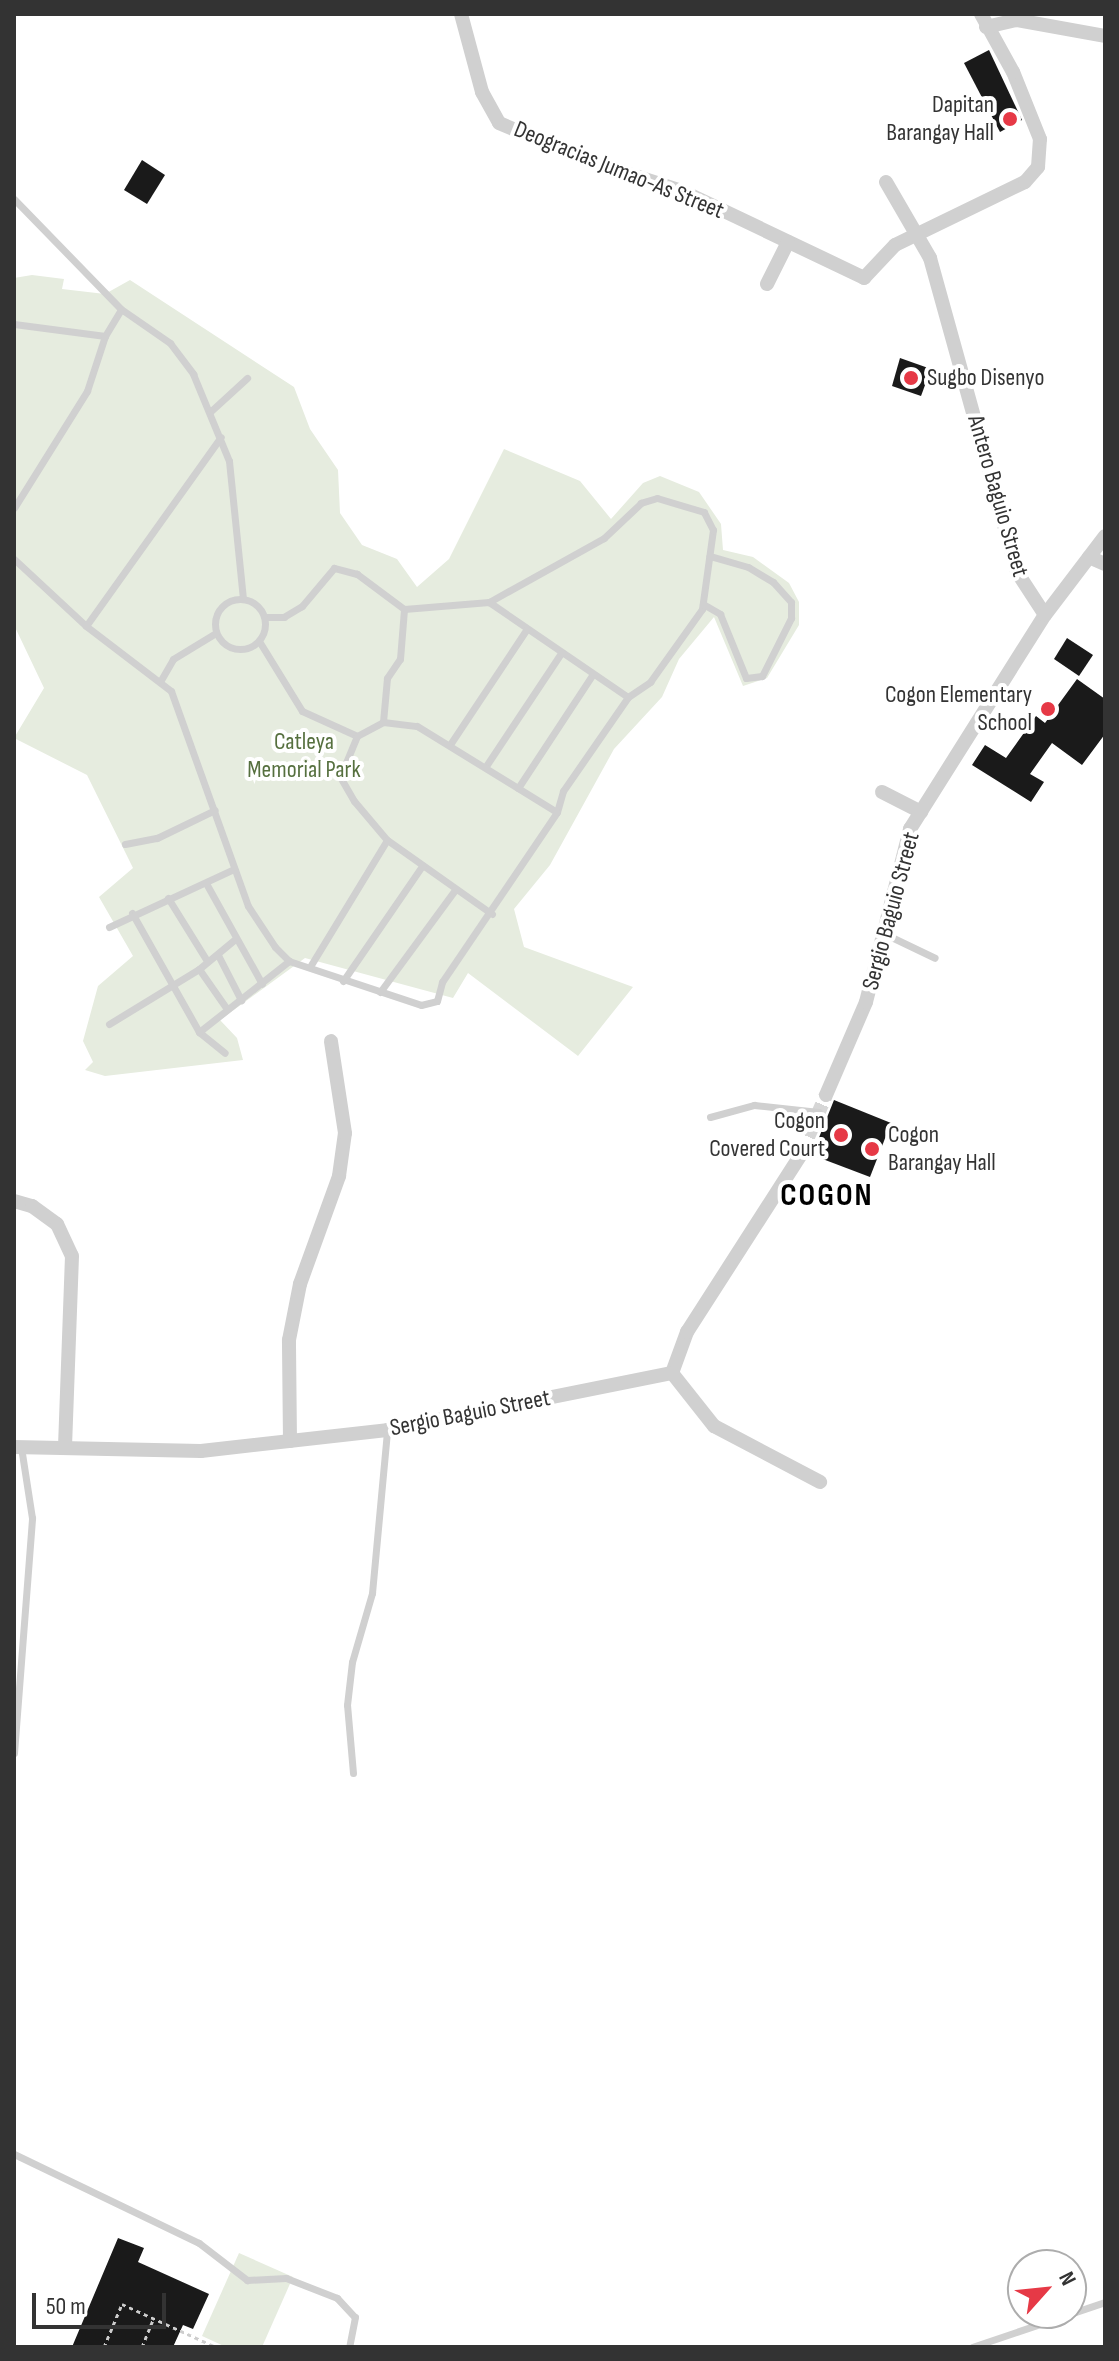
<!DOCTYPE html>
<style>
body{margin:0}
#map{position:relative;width:1119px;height:2361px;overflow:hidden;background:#fff;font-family:"Sofia Sans Condensed",sans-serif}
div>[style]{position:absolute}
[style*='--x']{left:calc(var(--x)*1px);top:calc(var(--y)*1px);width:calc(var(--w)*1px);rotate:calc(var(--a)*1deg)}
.green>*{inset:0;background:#e6ecdf}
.building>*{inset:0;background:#1a1a1a}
.street-tunnel>*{height:14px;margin-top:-7px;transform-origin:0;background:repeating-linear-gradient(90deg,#d6d6d6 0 14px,transparent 0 21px)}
.path>*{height:3px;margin-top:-1.5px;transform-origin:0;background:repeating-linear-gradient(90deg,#cdcdcd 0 4px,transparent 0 8px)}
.lane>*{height:7px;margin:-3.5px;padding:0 3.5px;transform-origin:3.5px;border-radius:3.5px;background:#d0d0d0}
.lane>.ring{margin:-3.5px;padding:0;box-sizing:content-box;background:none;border:7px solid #d0d0d0;border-radius:50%}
.street>*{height:14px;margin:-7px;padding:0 7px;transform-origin:7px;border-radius:7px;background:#d0d0d0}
.dots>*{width:22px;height:22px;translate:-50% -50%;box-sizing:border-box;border:4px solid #fff;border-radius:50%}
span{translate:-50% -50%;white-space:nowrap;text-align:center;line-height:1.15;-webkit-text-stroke:8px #fff;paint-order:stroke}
.poi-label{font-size:24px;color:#333}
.right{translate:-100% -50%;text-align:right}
.left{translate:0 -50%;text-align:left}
.street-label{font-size:24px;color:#333}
.park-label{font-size:24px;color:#56703f}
.district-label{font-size:32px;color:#000;font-weight:700;letter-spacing:2px}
.frame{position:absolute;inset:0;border:16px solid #333;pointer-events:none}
.north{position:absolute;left:1007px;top:2249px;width:80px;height:80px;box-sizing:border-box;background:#fff;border:2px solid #adadad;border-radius:50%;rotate:63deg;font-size:22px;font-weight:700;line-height:32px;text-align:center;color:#333}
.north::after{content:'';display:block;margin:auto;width:28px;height:36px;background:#e63946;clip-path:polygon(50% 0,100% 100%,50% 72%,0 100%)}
.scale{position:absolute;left:32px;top:2293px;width:134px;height:36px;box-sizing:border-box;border:4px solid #333;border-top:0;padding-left:10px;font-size:24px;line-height:28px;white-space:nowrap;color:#333;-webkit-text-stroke:6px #fff;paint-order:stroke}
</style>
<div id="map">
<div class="green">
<i style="clip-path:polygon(32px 275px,64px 279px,62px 289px,105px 294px,130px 280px,294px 387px,310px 429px,338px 470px,340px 513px,362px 545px,397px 559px,417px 587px,449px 559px,504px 449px,580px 481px,611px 519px,643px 483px,660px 476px,699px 492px,721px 524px,723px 550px,753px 557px,789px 583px,799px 602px,799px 625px,767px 678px,743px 686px,714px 617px,679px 659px,662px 697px,614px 749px,550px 865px,514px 909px,524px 947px,633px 987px,578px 1056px,468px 973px,453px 998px,305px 958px,220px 1020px,237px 1038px,243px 1060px,105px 1076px,85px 1070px,93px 1062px,83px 1041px,98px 986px,133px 956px,99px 897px,133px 868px,87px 775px,14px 738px,44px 688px,14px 625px,14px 278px)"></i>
<i style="clip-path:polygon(239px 2253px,293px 2277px,262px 2347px,226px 2347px,202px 2336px)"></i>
</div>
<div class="building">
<i style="clip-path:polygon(989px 50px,1022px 120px,1000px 132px,964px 63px)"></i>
<i style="clip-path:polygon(142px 160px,165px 175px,147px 204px,124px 190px)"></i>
<i style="clip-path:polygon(900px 358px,931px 369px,921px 396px,892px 386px)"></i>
<i style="clip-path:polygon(1067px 638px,1093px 655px,1079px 676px,1054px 659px)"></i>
<i style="clip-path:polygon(1077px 679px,1105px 699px,1105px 734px,1082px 765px,1052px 743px,1030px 774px,1044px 782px,1031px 802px,972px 765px,985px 745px,1006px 758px,1036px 716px,1045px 723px)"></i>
<i style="clip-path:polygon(834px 1100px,891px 1123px,870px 1177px,812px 1155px)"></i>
<i style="clip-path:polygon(118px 2238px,144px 2248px,138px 2262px,209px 2294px,193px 2329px,183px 2325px,173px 2347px,72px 2347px)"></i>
</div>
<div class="street-tunnel">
<i style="--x:800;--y:1156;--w:66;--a:-66.9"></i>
</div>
<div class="path">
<i style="--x:104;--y:2347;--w:47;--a:-67.3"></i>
<i style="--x:122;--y:2304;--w:103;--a:24.6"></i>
<i style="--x:142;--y:2347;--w:31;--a:-68"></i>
</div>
<div class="lane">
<i style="--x:14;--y:199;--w:153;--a:45.8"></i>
<i style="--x:121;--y:309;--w:60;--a:34.8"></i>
<i style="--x:170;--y:343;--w:39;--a:53"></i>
<i style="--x:193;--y:374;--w:94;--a:67.5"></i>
<i style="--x:229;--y:461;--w:138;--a:84.2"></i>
<i style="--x:14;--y:324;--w:92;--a:7.5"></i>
<i style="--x:211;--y:411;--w:49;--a:-42.5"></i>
<i style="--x:14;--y:508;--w:138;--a:-58"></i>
<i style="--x:87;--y:391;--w:58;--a:-71.9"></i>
<i style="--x:105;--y:336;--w:31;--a:-59"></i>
<i style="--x:14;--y:559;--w:98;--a:42.9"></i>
<i style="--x:86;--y:626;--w:107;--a:37.4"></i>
<i style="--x:171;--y:691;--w:228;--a:70.3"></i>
<i style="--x:248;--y:906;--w:49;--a:56.6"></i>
<i style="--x:275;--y:947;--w:20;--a:45"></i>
<i style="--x:289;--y:961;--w:139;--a:18.4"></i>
<i style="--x:421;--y:1005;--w:16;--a:-14"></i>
<i style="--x:437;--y:1001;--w:20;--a:-75"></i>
<i style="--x:442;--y:982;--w:205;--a:-55.9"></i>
<i style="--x:557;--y:812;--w:22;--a:-74"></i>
<i style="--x:563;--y:791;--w:114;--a:-55.3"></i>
<i style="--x:628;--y:697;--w:27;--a:-34"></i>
<i style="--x:650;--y:682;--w:90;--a:-54.5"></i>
<i style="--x:702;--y:609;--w:80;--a:-82.1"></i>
<i style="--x:713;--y:530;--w:20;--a:-117"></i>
<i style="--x:704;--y:512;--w:49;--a:-163.4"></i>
<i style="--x:657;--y:498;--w:17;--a:163"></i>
<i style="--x:641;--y:503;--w:51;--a:136.6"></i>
<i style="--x:604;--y:538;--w:132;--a:150.9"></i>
<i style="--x:489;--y:602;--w:85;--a:175.3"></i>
<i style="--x:404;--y:609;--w:59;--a:-143.3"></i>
<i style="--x:357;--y:574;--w:24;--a:-165"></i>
<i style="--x:334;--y:568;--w:50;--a:130.1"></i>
<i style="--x:302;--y:606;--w:21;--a:149"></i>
<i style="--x:284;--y:617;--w:19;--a:180"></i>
<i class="ring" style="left:215px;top:599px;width:43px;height:43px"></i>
<i style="--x:489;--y:602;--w:168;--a:34.4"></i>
<i style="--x:703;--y:604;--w:20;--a:30"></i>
<i style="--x:720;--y:614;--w:69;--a:67.9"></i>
<i style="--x:746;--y:678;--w:16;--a:-7"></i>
<i style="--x:762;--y:676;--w:65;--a:-63.4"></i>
<i style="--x:791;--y:618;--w:16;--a:-90"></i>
<i style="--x:791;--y:602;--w:27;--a:-132"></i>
<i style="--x:773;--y:582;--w:29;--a:-149"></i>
<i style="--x:748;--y:567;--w:40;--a:-164"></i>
<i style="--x:86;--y:626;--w:232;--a:-54.5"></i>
<i style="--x:259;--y:641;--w:82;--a:58.4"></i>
<i style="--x:302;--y:711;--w:60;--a:24.4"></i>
<i style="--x:161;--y:680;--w:24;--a:-60"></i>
<i style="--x:173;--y:659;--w:50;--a:-31.2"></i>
<i style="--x:383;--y:722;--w:44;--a:-84.8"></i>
<i style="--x:387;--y:678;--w:23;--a:-56"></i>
<i style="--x:400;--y:659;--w:50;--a:-85.4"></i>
<i style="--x:451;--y:743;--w:136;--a:-56.4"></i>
<i style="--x:486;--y:766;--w:136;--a:-56.4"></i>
<i style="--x:518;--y:788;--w:136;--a:-56.7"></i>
<i style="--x:125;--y:844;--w:33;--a:-11"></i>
<i style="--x:157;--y:838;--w:64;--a:-25.8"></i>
<i style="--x:207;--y:885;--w:113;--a:60.9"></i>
<i style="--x:168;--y:898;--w:74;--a:58.2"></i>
<i style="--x:132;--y:913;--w:137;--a:60.6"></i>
<i style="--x:199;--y:1032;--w:33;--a:39"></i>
<i style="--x:492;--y:914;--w:128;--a:-144.8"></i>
<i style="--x:387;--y:840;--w:51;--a:-130.2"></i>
<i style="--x:354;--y:801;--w:28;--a:-120"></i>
<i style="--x:340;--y:777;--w:44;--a:-67.5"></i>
<i style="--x:357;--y:736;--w:30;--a:-28"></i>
<i style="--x:383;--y:722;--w:34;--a:7"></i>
<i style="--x:417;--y:726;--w:164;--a:31.6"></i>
<i style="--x:109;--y:927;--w:138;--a:-24.9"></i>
<i style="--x:885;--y:934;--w:55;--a:25.6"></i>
<i style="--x:218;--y:955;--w:51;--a:62.9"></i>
<i style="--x:311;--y:965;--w:146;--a:-58.7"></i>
<i style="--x:199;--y:969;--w:49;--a:55"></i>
<i style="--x:343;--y:981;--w:140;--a:-55.5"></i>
<i style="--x:380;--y:992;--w:127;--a:-53.7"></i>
<i style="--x:109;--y:1024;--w:105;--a:-31.4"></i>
<i style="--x:199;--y:969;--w:45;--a:-39.6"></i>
<i style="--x:199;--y:1032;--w:115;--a:-38.3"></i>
<i style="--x:710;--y:1117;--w:46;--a:-15.3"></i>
<i style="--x:754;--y:1105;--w:65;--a:6.1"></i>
<i style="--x:14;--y:1753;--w:236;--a:-85.6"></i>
<i style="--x:32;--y:1518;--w:72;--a:-98.8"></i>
<i style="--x:353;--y:1773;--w:68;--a:-95"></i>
<i style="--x:347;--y:1705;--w:43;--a:-83.4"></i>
<i style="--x:352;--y:1662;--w:72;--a:-73.8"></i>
<i style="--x:372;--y:1593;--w:164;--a:-84.7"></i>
<i style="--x:14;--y:2154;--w:205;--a:25.7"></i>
<i style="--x:199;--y:2243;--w:61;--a:37.6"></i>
<i style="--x:247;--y:2280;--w:39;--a:-3"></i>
<i style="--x:286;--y:2278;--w:55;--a:21.4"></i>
<i style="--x:337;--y:2298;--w:26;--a:47"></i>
<i style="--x:355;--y:2317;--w:31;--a:101"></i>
<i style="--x:972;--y:2347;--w:140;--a:-18.7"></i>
</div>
<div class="street">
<i style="--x:461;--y:14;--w:81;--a:74.9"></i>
<i style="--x:482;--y:92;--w:35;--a:61"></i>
<i style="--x:499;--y:123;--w:95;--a:23"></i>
<i style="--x:586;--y:160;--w:101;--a:17.9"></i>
<i style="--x:682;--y:191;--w:202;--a:25.5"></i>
<i style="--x:864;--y:278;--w:45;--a:-46.8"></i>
<i style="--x:895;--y:245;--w:144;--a:-25.9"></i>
<i style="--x:1025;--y:182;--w:20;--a:-49"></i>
<i style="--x:1038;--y:167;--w:28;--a:-86"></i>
<i style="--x:1040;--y:139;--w:72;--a:-111.9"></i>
<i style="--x:1013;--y:72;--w:66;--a:-118.9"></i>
<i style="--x:986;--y:27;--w:31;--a:-13"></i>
<i style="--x:1016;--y:20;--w:90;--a:10.2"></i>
<i style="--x:886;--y:182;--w:88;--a:59.9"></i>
<i style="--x:930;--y:258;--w:326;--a:74.5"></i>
<i style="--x:1017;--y:572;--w:51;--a:56.9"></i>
<i style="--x:767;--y:284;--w:47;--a:-63.4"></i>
<i style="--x:1089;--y:557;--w:17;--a:24"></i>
<i style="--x:882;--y:792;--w:44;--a:27.1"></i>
<i style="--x:826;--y:1095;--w:101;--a:-66.7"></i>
<i style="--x:866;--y:1002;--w:179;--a:-75.7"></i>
<i style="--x:910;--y:829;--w:253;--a:-57.8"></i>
<i style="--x:1045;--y:615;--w:99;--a:-52.8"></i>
<i style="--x:14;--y:1201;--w:19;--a:16"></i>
<i style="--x:32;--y:1206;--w:31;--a:36"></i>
<i style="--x:57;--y:1224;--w:35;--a:65"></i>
<i style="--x:72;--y:1256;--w:190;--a:92.1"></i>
<i style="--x:672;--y:1373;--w:44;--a:-69.9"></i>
<i style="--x:687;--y:1332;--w:209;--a:-57.3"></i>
<i style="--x:672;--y:1373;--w:68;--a:51.6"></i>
<i style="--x:714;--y:1426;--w:120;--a:27.8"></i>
<i style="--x:290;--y:1441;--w:101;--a:-90.6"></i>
<i style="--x:289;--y:1340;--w:57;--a:-78.9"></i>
<i style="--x:300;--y:1284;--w:115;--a:-70.1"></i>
<i style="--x:339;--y:1176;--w:43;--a:-82.1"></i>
<i style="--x:345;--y:1133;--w:93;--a:-98.7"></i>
<i style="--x:14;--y:1447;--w:187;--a:1.2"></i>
<i style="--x:201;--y:1451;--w:187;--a:-6.4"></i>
<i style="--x:387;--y:1430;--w:291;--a:-11.3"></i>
</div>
<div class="dots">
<i style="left:1010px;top:119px;background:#e63946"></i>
<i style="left:911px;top:378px;background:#e63946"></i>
<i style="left:1048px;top:709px;background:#e63946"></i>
<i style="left:841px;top:1135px;background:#e63946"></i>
<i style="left:872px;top:1149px;background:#e63946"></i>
</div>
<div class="poi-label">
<span class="right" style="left:994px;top:119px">Dapitan<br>Barangay Hall</span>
<span class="left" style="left:927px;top:378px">Sugbo Disenyo</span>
<span class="right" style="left:1032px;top:709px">Cogon Elementary<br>School</span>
<span class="right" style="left:825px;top:1135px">Cogon<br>Covered Court</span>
<span class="left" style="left:888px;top:1149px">Cogon<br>Barangay Hall</span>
</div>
<div class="street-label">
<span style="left:619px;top:170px;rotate:22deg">Deogracias Jumao-As Street</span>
<span style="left:998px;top:496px;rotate:74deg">Antero Baguio Street</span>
<span style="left:891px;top:911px;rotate:-75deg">Sergio Baguio Street</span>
<span style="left:470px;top:1413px;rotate:-11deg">Sergio Baguio Street</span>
</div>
<div class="park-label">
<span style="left:304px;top:756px">Catleya<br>Memorial Park</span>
</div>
<div class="district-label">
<span style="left:827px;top:1196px">COGON</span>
</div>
<div class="frame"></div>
<div class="north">N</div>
<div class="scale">50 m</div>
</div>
